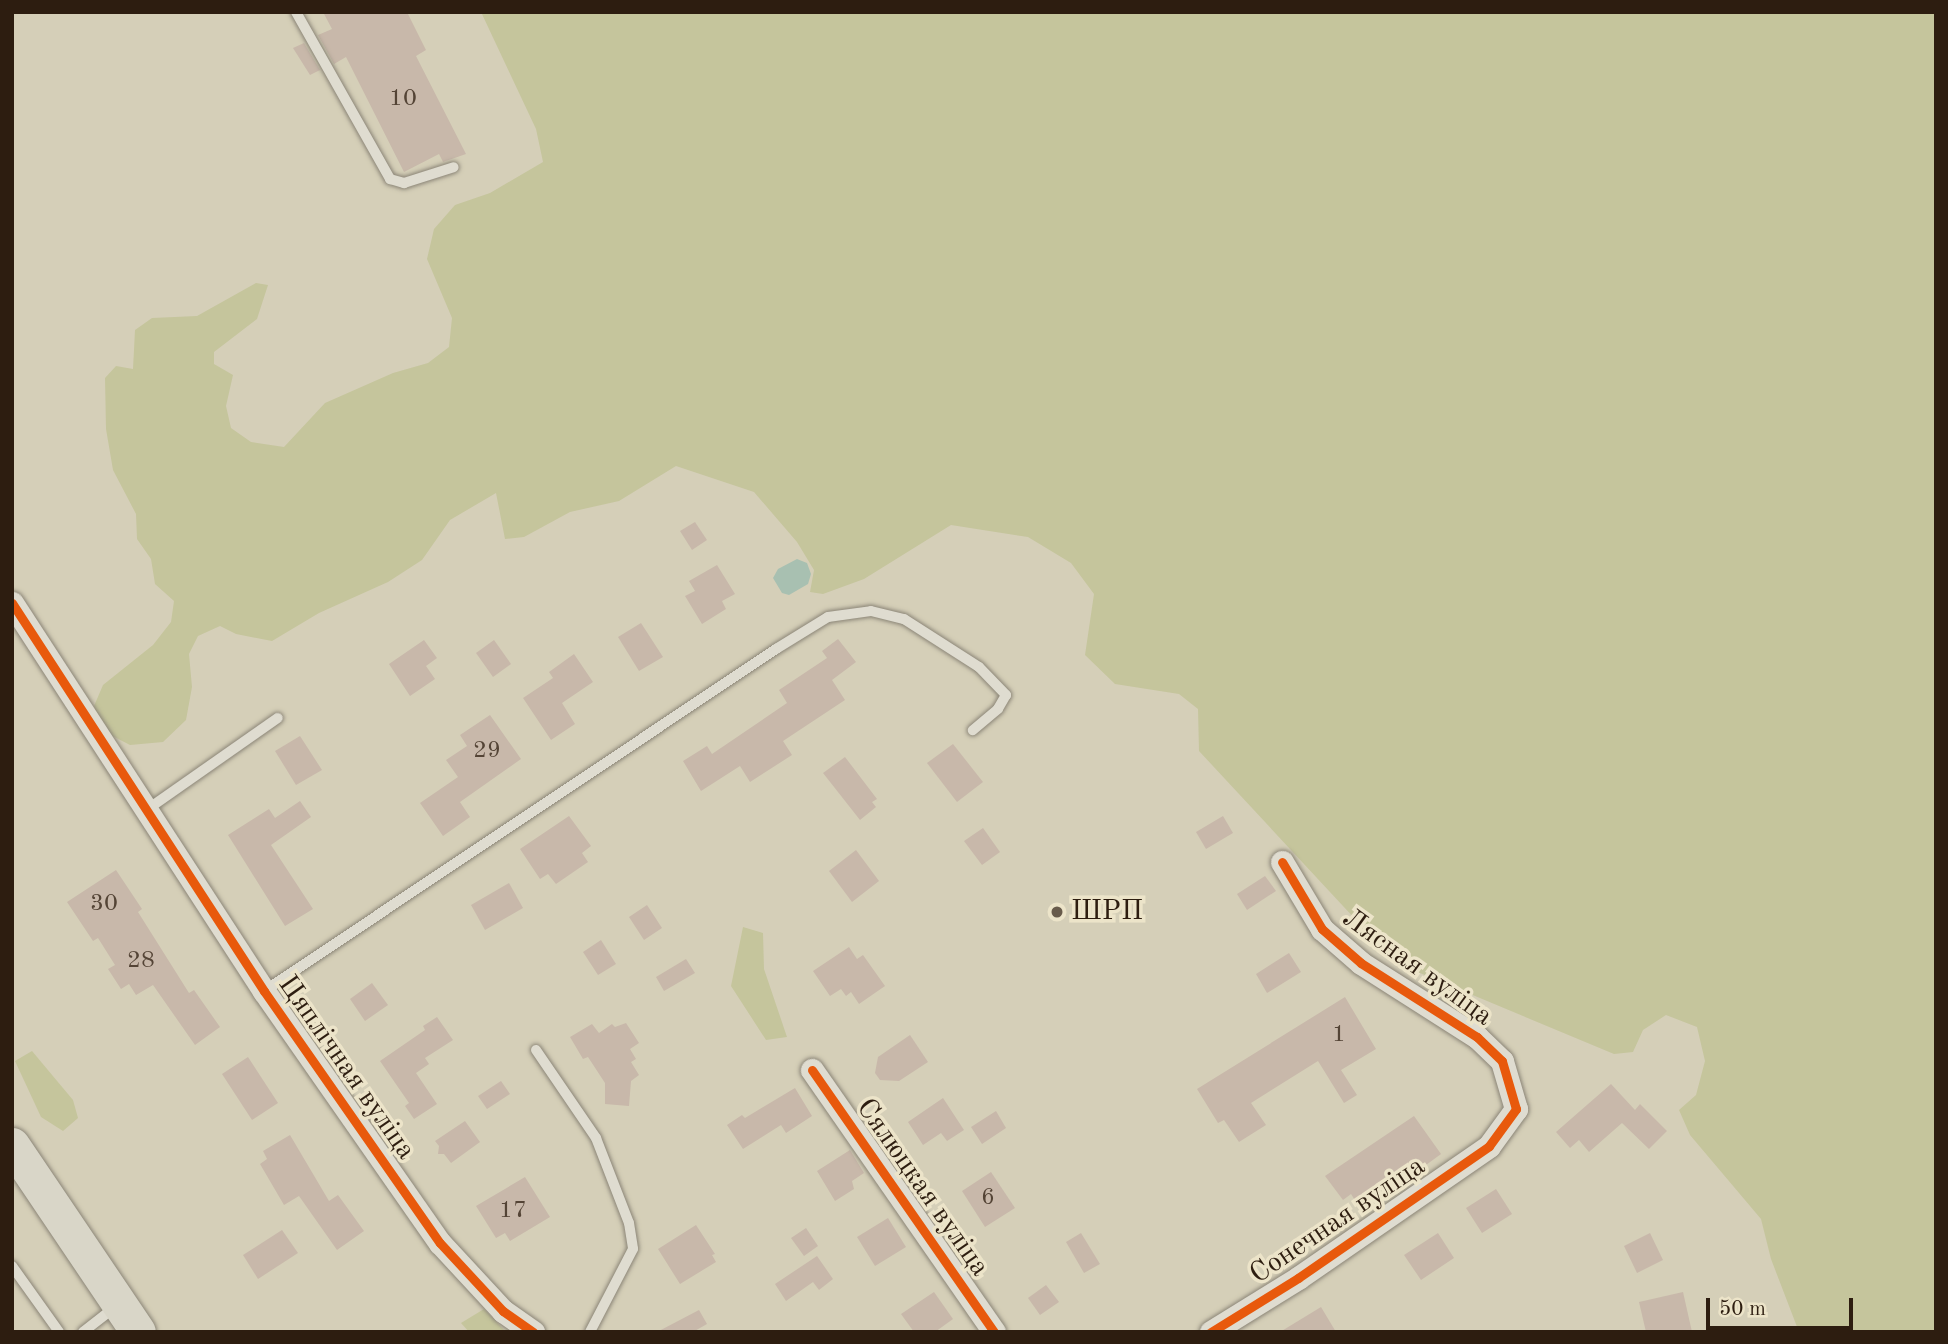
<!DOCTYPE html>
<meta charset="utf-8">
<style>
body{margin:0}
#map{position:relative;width:1948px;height:1344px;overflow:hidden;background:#d5cfb8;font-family:"Old Standard TT",serif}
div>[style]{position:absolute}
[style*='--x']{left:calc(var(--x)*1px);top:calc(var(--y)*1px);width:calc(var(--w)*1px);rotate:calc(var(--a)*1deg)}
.green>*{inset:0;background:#c5c59c}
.water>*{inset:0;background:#a8c0b1}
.building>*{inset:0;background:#c8b8aa}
.roads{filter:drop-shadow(0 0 2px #8b8577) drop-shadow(0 0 2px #8b8577)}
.lane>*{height:10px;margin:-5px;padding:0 5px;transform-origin:5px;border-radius:5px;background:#dfdcd0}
.street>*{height:23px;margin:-11.5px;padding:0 11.5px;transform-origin:11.5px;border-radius:11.5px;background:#dfdcd0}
.primary>*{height:35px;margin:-17.5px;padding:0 17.5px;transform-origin:17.5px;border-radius:17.5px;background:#d9d6c8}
.cycleway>*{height:9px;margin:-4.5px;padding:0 4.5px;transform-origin:4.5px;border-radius:4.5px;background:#e8590c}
.dots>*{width:19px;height:19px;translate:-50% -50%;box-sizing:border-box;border:4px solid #ece4c9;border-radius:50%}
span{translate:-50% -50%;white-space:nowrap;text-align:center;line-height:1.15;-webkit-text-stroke:7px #ece4c9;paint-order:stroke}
.number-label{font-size:24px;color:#544436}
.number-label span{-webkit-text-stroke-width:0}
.poi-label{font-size:28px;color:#2d1d10}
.left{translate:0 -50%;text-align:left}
.street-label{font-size:28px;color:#2d1d10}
.frame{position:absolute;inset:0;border:14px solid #2d1d10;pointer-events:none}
.scale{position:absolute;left:1706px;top:1298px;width:147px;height:32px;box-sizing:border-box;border:4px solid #2d1d10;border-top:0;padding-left:9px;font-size:21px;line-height:24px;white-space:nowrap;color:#2d1d10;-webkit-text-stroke:5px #ece4c9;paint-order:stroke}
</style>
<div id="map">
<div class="green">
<i style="clip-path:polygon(481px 12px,1936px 12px,1936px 1332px,1799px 1332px,1771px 1259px,1761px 1219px,1690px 1135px,1679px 1110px,1696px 1095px,1705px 1061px,1697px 1027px,1666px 1015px,1643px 1030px,1633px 1052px,1614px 1054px,1396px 963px,1199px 751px,1198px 709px,1179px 694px,1115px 684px,1085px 655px,1094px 594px,1071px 563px,1028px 537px,951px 525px,864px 579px,823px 594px,810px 592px,814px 570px,797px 542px,754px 492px,676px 466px,619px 501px,570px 512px,524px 537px,505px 539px,496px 493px,450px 520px,422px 560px,388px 582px,319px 613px,272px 641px,236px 634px,220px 626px,198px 636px,189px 654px,192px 687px,186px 720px,163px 742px,130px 745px,99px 729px,94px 706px,103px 685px,153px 645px,171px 622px,174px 601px,155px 584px,151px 559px,137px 539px,136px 514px,113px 470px,106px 429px,105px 378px,116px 366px,133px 369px,135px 330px,152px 318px,197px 316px,256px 283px,268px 285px,257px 319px,214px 352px,214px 364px,233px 375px,226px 406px,231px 428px,251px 442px,284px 447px,325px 403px,393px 373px,428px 363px,449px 347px,452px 318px,427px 259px,434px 229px,455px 205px,490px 193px,543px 162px,536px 129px)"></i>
<i style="clip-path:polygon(743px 927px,763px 933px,764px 969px,787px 1037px,766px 1040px,731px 986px)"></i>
<i style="clip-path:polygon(32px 1051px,73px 1100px,78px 1118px,63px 1131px,41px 1117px,15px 1061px)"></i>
<i style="clip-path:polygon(484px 1309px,506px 1332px,469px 1332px,461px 1323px)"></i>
</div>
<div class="water">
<i style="clip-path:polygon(797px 559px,807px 563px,811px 574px,808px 584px,789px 595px,782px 593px,773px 578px,778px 569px)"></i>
</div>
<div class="building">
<i style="clip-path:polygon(323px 12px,407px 12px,426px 50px,416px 56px,466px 154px,443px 162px,439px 154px,404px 172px,346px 57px,334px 64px,318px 35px,332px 29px)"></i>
<i style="clip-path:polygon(304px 43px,320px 70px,310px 75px,293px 48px)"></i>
<i style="clip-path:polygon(695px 522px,707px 540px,692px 550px,680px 531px)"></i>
<i style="clip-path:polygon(717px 565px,735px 594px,722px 601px,726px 609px,702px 624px,685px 596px,695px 591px,689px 581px)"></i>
<i style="clip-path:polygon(641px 623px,663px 657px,639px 671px,618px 637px)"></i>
<i style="clip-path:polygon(838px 639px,856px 662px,832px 680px,845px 700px,783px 741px,792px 755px,750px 782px,740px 766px,701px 791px,683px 761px,707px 746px,712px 754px,787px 703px,779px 690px,827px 658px,822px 651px)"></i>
<i style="clip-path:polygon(424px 640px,437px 658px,426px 666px,435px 679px,410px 696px,389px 664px)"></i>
<i style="clip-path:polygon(494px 640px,511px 664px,493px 677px,476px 653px)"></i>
<i style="clip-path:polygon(574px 654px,593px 682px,562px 703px,575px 724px,551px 740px,523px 698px,553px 678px,549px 672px)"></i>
<i style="clip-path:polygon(490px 715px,521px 759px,460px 802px,470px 817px,443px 836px,420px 803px,458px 777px,446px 760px,467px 746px,460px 735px)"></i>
<i style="clip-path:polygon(300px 736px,322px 770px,296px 785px,275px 751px)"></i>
<i style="clip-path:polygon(953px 744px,983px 782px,957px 802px,927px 763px)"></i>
<i style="clip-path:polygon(845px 757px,877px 799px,872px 802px,876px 807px,860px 820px,823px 773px)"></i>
<i style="clip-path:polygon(300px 801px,311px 817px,271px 845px,313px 909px,285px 926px,228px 835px,269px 809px,275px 818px)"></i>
<i style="clip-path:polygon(569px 816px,591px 846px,582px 853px,588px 862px,556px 884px,548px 874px,540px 879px,520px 849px)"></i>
<i style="clip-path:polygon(1223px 816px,1233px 833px,1206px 849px,1196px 832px)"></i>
<i style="clip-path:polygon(983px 828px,1000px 852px,982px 865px,964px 841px)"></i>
<i style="clip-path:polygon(856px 850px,879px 881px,852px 902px,829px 871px)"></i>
<i style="clip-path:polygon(116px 870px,142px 909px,138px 912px,189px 993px,194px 990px,220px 1027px,195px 1045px,153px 985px,136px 995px,129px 984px,121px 989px,108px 969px,115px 965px,98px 938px,93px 941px,67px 902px)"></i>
<i style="clip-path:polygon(1265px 876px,1276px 891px,1247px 910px,1237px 894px)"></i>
<i style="clip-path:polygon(509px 883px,523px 908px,485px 930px,471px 905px)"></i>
<i style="clip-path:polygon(647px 905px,662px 928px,644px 940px,629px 917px)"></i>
<i style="clip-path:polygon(601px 940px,616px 964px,598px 975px,583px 952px)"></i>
<i style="clip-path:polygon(849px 947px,857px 959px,863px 955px,885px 986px,859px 1004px,851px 992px,846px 996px,841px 989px,830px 996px,813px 971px)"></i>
<i style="clip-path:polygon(1289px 953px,1301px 972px,1267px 993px,1256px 974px)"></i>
<i style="clip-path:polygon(686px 959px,695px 973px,664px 991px,656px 977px)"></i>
<i style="clip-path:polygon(372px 983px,388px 1005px,365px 1021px,350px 999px)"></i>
<i style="clip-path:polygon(1345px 997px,1376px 1049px,1341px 1070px,1357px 1095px,1344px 1103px,1318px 1061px,1251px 1103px,1266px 1125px,1239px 1142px,1224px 1120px,1218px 1123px,1197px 1089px)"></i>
<i style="clip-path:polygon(437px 1017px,453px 1040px,425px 1058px,429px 1064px,416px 1073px,437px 1104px,414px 1119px,405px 1106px,409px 1103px,380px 1061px,425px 1030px,423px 1026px)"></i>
<i style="clip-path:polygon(626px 1023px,639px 1043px,630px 1049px,636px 1059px,631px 1062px,639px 1075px,631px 1081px,629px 1106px,605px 1104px,605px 1083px,588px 1057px,583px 1059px,570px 1037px,592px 1024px,599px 1033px,612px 1024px,615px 1027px)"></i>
<i style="clip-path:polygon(910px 1035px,928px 1062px,899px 1081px,880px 1080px,875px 1073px,878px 1057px)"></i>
<i style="clip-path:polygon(248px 1057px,278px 1103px,252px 1120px,222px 1074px)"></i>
<i style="clip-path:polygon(501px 1081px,510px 1094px,487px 1109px,478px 1096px)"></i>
<i style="clip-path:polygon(1611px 1084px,1635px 1110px,1640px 1104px,1667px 1131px,1649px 1149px,1622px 1123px,1589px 1152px,1579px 1140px,1570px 1148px,1556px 1132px)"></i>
<i style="clip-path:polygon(795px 1088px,812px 1116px,786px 1133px,781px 1125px,743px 1149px,727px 1125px,742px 1115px,745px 1118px)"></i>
<i style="clip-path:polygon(943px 1098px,964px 1130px,947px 1141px,941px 1133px,923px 1145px,908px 1122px)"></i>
<i style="clip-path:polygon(996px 1111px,1006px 1128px,982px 1144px,971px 1127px)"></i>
<i style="clip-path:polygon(1414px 1116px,1441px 1154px,1415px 1173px,1411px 1167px,1358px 1205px,1351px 1194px,1343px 1200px,1325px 1176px)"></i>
<i style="clip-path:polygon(465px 1121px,480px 1142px,451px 1163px,444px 1154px,438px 1154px,439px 1146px,435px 1141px)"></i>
<i style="clip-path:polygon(290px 1135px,329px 1201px,338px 1195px,364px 1231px,337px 1250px,299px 1196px,284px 1205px,260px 1164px,267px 1159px,263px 1151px)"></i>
<i style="clip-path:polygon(850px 1150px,864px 1173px,852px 1181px,854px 1189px,835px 1201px,817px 1171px)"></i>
<i style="clip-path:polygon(991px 1172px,1015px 1208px,985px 1227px,962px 1191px)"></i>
<i style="clip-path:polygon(525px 1177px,550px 1217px,510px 1241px,505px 1233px,496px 1238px,476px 1206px)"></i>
<i style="clip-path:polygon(1496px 1189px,1512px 1214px,1482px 1233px,1466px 1208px)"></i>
<i style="clip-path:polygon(888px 1218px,906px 1247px,875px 1266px,857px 1237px)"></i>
<i style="clip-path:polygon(696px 1225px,715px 1254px,712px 1255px,716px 1262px,680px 1284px,658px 1249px)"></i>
<i style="clip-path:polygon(806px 1228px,818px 1246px,804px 1256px,791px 1238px)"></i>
<i style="clip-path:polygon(282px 1230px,298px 1253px,258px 1279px,243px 1255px)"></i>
<i style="clip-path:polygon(1081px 1233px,1100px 1264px,1084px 1273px,1066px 1242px)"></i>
<i style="clip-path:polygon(1438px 1233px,1454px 1258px,1421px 1280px,1404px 1255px)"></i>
<i style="clip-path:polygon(1650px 1233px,1663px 1260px,1637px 1273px,1624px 1246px)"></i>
<i style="clip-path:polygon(817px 1256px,833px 1279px,819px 1290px,813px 1282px,786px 1301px,775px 1284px)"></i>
<i style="clip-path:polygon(1046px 1285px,1059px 1302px,1040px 1315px,1028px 1298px)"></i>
<i style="clip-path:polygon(934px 1292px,953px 1319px,935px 1332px,914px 1332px,901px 1314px)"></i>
<i style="clip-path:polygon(1683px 1292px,1692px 1332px,1646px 1332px,1639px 1302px)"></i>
<i style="clip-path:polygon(1321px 1307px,1336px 1332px,1280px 1332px)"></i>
<i style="clip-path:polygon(699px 1310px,707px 1324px,693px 1332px,657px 1332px)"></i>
</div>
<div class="roads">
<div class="lane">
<i style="--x:296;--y:12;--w:192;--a:60.6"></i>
<i style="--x:390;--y:179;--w:15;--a:16"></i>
<i style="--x:404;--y:183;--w:52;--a:-17.7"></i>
<i style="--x:145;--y:811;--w:162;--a:-35"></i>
<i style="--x:264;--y:991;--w:616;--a:-33.74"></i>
<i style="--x:776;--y:649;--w:61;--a:-31.6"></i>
<i style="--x:828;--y:617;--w:43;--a:-7.9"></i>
<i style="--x:871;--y:611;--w:34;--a:14"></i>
<i style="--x:904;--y:619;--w:89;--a:32.6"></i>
<i style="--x:979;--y:667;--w:39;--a:46"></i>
<i style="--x:1006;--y:695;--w:16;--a:120"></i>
<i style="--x:998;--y:709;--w:33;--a:140"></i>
<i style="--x:536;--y:1050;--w:107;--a:55.7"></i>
<i style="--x:596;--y:1138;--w:91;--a:68.8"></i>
<i style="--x:629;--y:1223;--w:26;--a:81"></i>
<i style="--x:633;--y:1249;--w:93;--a:117.4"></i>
<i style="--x:12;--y:1266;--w:81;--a:54.5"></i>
<i style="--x:83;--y:1332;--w:39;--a:-38"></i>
</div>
<div class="street">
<i style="--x:12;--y:603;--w:463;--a:57"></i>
<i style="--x:264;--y:991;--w:307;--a:55.1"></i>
<i style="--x:440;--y:1243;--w:93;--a:47.2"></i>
<i style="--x:503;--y:1311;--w:37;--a:35"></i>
<i style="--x:812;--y:1070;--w:319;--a:55.2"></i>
<i style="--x:1211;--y:1332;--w:102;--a:-31.8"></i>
<i style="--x:1298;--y:1278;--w:232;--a:-34.6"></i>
<i style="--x:1489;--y:1146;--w:46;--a:-53.9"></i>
<i style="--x:1516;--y:1109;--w:50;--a:-106.3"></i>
<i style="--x:1502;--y:1061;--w:35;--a:-136"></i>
<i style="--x:1477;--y:1037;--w:138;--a:-147.5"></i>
<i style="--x:1361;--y:963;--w:52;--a:-138.9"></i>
<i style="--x:1322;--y:929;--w:78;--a:-120.8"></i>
</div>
<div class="primary">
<i style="--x:12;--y:1145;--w:225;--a:56"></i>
</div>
</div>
<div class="cycleway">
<i style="--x:12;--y:603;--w:463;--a:57"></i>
<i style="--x:264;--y:991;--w:307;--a:55.1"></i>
<i style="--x:440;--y:1243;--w:93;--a:47.2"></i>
<i style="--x:503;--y:1311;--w:37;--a:35"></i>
<i style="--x:812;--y:1070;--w:319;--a:55.2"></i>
<i style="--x:1211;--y:1332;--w:102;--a:-31.8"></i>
<i style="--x:1298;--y:1278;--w:232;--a:-34.6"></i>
<i style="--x:1489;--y:1146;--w:46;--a:-53.9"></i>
<i style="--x:1516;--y:1109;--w:50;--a:-106.3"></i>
<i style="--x:1502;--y:1061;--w:35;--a:-136"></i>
<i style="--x:1477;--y:1037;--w:138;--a:-147.5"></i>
<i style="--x:1361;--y:963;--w:52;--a:-138.9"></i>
<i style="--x:1322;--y:929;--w:78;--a:-120.8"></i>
</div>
<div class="dots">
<i style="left:1057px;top:912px;background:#685b4b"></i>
</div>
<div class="number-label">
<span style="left:403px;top:100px">10</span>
<span style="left:487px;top:752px">29</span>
<span style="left:104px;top:905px">30</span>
<span style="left:141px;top:962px">28</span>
<span style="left:1339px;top:1036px">1</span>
<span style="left:988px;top:1199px">6</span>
<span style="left:513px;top:1212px">17</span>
</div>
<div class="poi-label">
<span class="left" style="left:1071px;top:912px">ШРП</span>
</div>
<div class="street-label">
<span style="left:1417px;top:968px;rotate:36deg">Лясная вуліца</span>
<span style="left:346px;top:1068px;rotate:55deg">Цяплічная вуліца</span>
<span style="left:922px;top:1188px;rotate:55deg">Сялюцкая вуліца</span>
<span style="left:1338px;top:1221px;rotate:-34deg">Сонечная вуліца</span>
</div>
<div class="frame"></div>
<div class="scale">50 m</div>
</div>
